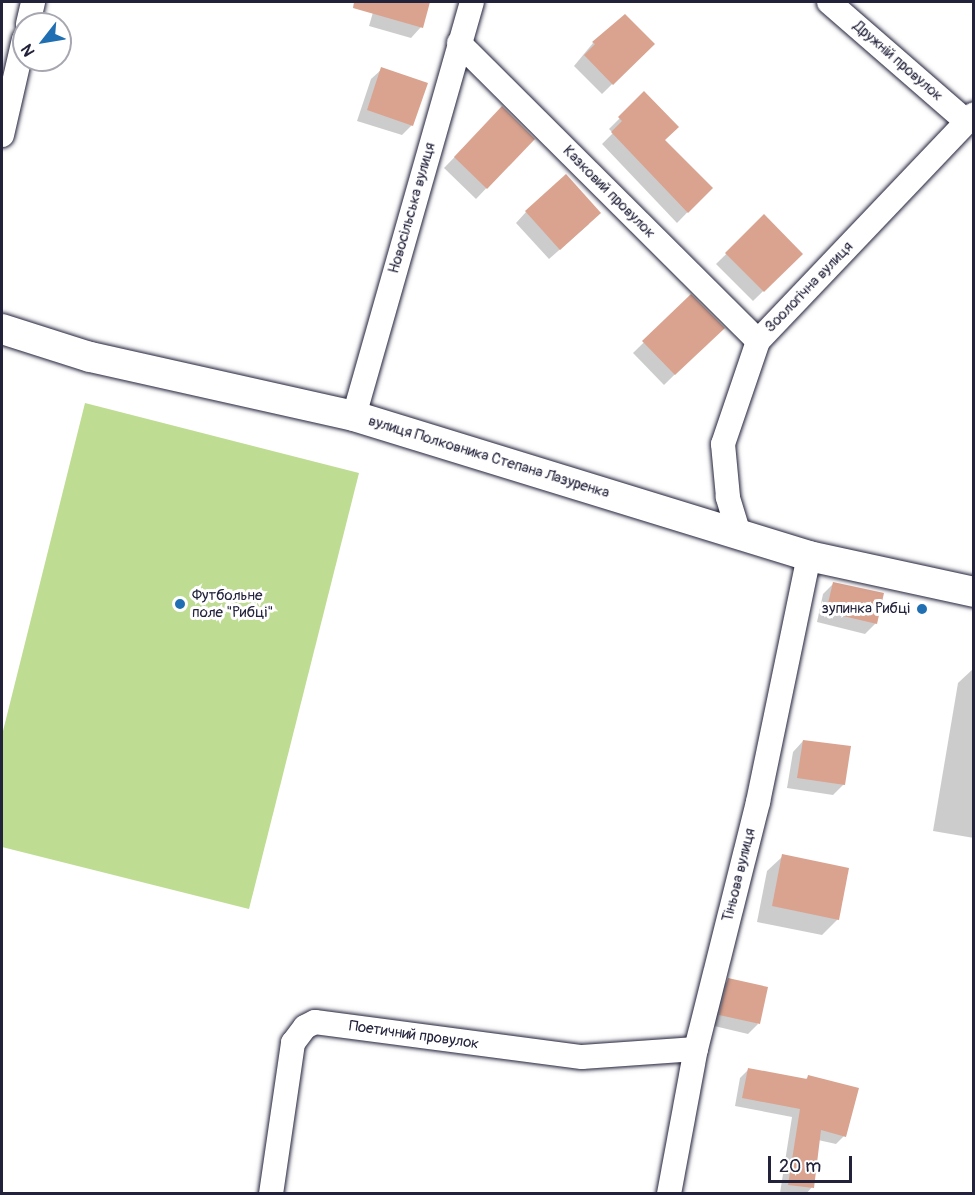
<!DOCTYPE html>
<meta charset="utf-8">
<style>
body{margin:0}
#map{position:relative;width:975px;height:1195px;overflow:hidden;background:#fff;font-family:Pangolin,sans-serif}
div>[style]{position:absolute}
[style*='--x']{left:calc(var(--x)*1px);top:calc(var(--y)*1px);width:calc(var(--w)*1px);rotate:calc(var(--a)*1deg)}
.green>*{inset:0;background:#bfdc93}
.shadow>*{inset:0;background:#0003}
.building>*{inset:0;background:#d9a390}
.roads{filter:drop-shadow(0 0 2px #22223b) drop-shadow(0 0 2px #22223b)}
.minor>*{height:24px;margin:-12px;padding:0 12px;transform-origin:12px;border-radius:12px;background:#fff}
.tertiary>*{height:30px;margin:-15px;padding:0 15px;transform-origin:15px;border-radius:15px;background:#fff}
.dots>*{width:16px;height:16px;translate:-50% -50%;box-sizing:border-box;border:3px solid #fff;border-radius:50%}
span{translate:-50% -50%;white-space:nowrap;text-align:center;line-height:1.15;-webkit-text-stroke:6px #fff;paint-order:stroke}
.street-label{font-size:15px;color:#22223b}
.poi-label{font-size:15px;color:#22223b}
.left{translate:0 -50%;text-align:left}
.right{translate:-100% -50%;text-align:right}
.frame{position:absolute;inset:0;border:3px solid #22223b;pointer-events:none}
.north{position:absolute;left:12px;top:12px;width:60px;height:60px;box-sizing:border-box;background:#fff;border:2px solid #a7a7b1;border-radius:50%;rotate:239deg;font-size:16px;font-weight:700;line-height:24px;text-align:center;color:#22223b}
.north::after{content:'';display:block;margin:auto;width:21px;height:27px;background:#1f6fb2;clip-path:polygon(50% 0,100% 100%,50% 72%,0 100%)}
.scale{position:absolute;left:768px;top:1156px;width:84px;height:27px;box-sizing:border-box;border:3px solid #22223b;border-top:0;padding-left:8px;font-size:18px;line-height:21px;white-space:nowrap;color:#22223b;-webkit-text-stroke:4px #fff;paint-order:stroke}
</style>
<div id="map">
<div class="green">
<i style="clip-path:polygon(85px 403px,359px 473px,249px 909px,2px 847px,2px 735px)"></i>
</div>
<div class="shadow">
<i style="clip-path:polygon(376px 2px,429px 2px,421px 27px,411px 38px,369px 26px)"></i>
<i style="clip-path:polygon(625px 16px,653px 44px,602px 94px,574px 66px,593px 43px)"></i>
<i style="clip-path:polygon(382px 69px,412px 125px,402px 135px,357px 121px,371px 79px)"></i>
<i style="clip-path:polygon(644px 94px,663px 140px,711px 188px,677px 223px,602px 144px,613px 133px,609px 129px)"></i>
<i style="clip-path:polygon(502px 108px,533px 139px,476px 199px,444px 168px)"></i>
<i style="clip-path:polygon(526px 212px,589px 224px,549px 259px,516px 223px)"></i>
<i style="clip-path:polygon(764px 217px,801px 254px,753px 301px,716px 264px)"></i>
<i style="clip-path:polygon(691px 296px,722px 328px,664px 385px,633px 353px)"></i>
<i style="clip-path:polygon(833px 584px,876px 623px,865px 634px,817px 622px,823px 594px)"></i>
<i style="clip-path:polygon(974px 668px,974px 838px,933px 831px,958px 683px)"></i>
<i style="clip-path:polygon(803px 741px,844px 784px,833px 795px,787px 788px,793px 752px)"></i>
<i style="clip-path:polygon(783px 856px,838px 919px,822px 935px,757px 922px,767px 871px)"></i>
<i style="clip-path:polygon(729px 980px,758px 1024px,748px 1034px,710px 1025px,718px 990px)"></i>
<i style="clip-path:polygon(748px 1070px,805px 1080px,809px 1076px,844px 1136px,836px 1144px,818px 1140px,812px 1187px,806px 1194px,780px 1193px,792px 1117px,735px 1106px,740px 1078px)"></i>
</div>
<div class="building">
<i style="clip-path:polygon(354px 2px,430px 2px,423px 28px,353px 8px)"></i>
<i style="clip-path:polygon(625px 14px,655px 44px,613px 85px,584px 55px,595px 44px,592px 42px)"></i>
<i style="clip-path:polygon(381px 67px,428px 83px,413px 126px,367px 110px)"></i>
<i style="clip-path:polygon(644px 91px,679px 127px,665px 140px,713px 188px,688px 213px,611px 132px,622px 121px,618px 117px)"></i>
<i style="clip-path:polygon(502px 106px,535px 139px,487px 189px,454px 157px)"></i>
<i style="clip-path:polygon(566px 174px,601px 213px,560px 250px,525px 211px)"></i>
<i style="clip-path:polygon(764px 214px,803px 254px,764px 292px,725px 253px)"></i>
<i style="clip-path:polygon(691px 294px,725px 328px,675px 375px,642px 341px)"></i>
<i style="clip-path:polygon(833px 582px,884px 593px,877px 624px,826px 612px)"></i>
<i style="clip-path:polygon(803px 740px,851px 746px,845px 785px,797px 778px)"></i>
<i style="clip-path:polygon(782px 854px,849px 868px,839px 920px,772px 906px)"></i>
<i style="clip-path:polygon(728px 978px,768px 987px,760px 1024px,719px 1015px)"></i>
<i style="clip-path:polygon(748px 1068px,807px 1079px,808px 1075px,859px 1088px,846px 1137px,821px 1130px,814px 1188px,788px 1185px,800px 1109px,742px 1098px)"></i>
</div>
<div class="roads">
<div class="minor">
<i style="--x:829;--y:2;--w:181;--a:41"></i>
<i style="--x:28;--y:24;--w:23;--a:-77"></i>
<i style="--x:459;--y:43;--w:422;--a:44.9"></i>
<i style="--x:2;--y:135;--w:98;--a:-77.1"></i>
<i style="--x:354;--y:416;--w:430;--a:-74.1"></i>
<i style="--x:739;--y:534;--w:39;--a:-107"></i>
<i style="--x:728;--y:497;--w:53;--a:-95.4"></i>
<i style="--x:723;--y:444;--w:109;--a:-71.2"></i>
<i style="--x:758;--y:341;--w:313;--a:-46.4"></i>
<i style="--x:271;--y:1194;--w:153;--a:-81.7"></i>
<i style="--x:293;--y:1043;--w:20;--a:-53"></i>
<i style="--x:305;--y:1027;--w:11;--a:-27"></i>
<i style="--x:315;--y:1022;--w:269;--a:7.5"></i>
<i style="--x:582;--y:1057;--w:114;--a:-4"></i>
<i style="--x:669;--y:1194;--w:147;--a:-79.5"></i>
<i style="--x:696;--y:1049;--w:255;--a:-75.9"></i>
<i style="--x:758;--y:802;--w:251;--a:-78.3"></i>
</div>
<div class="tertiary">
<i style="--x:2;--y:329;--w:92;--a:17.7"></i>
<i style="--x:90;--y:357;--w:271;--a:12.6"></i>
<i style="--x:354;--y:416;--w:476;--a:17.1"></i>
<i style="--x:809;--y:556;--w:169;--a:12.3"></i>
</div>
</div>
<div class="dots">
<i style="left:180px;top:604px;background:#1f6fb2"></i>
<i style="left:922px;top:609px;background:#1f6fb2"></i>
</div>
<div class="street-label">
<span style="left:898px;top:61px;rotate:41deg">Дружній провулок</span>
<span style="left:609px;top:192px;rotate:45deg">Казковий провулок</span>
<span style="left:412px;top:208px;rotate:-74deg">Новосільська вулиця</span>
<span style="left:809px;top:287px;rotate:-46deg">Зоологічна вулиця</span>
<span style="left:489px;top:457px;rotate:17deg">вулиця Полковника Степана Лазуренка</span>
<span style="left:739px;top:875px;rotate:-76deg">Тіньова вулиця</span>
<span style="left:414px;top:1035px;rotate:8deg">Поетичний провулок</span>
</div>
<div class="poi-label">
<span class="left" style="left:192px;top:604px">Футбольне<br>поле "Рибці"</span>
<span class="right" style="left:910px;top:609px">зупинка Рибці</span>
</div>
<div class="frame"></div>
<div class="north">N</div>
<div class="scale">20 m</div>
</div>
